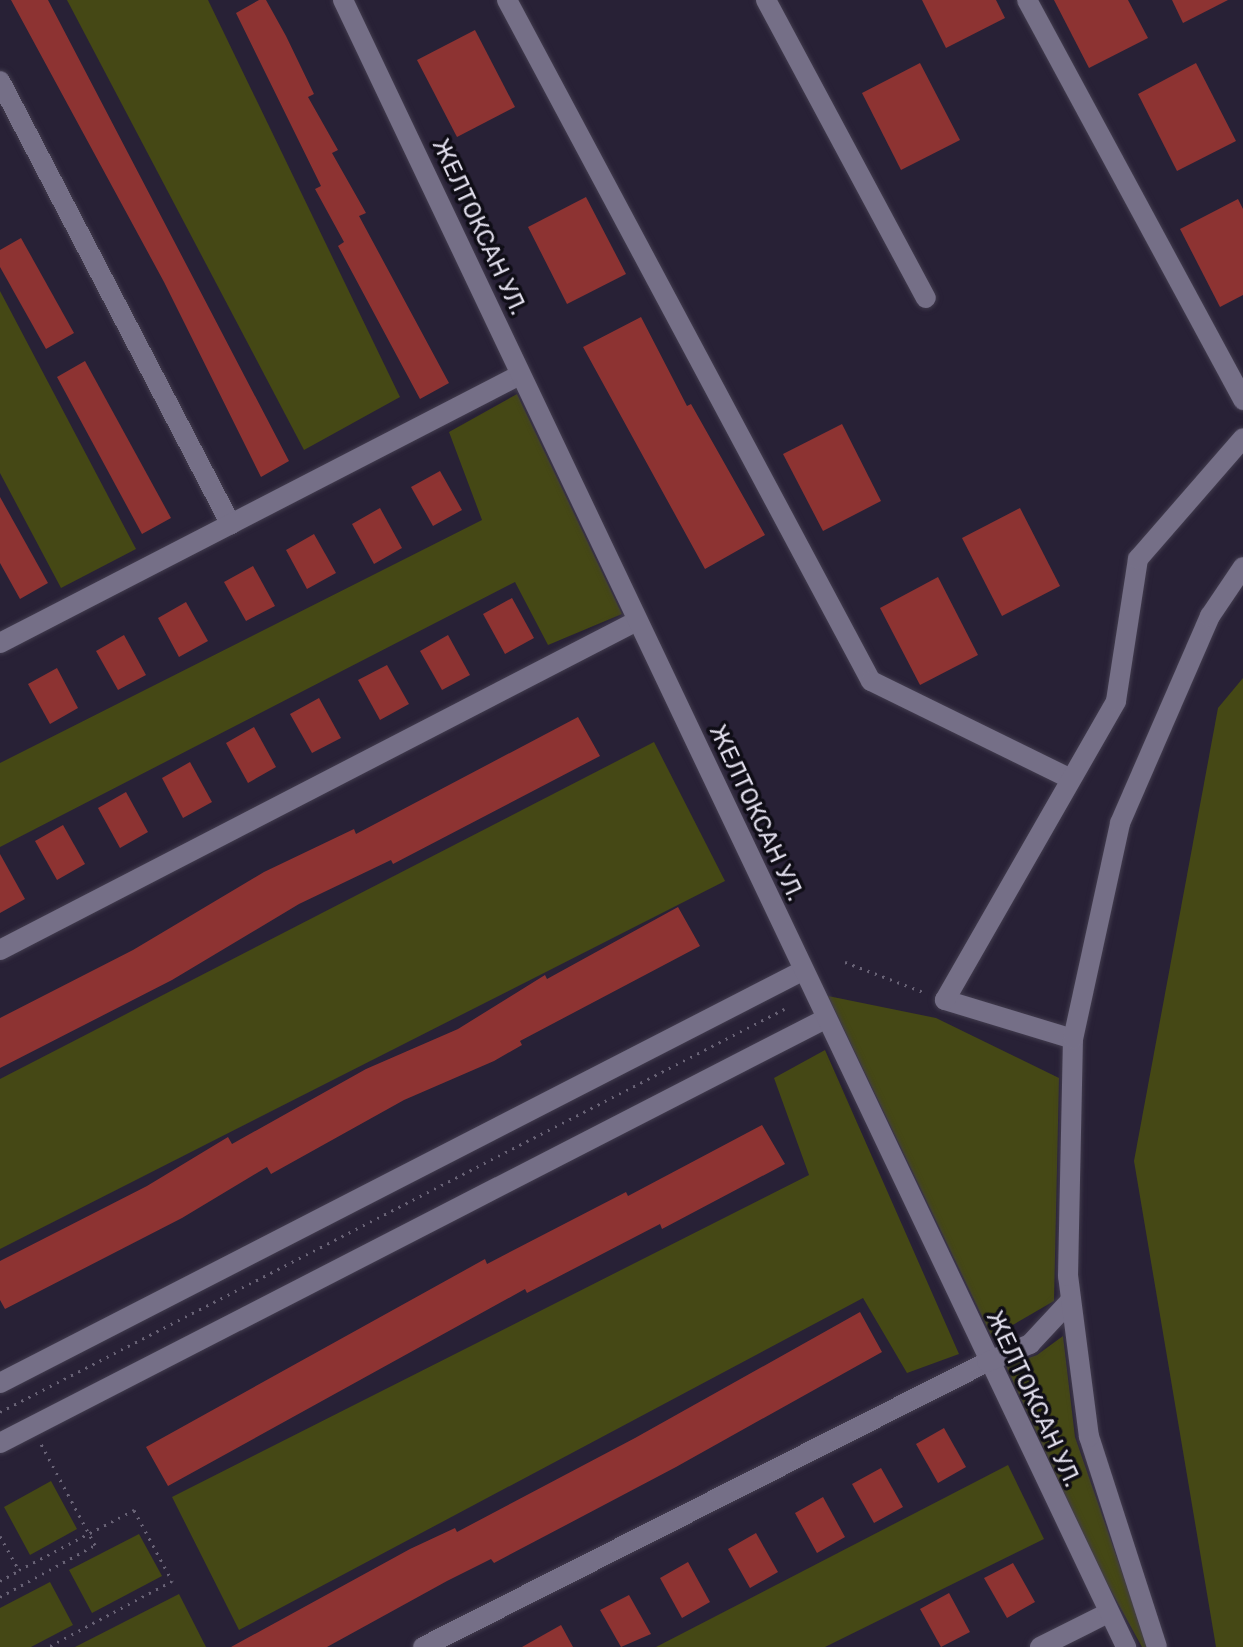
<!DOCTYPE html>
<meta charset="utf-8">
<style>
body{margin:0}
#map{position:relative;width:1243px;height:1647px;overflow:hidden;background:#282136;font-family:Rubik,sans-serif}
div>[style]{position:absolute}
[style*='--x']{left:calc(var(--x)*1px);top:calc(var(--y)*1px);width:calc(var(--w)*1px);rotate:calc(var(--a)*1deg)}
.green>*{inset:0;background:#454815}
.building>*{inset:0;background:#8d3332}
.path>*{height:3px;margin-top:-1.5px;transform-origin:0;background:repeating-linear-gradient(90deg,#696376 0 2px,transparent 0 8px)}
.roads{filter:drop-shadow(0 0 2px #423c4e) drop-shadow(0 0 2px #423c4e)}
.minor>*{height:20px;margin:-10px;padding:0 10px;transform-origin:10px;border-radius:10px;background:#756f87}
.tertiary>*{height:20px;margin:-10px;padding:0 10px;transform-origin:10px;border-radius:10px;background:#756f87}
.secondary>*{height:20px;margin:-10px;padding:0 10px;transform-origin:10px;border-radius:10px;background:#756f87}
span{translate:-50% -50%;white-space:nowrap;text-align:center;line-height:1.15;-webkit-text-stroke:7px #0f0d16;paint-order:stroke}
.street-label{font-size:24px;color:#dddae8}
</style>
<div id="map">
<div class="green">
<i style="clip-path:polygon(67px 0,208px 0,400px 397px,304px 450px)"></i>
<i style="clip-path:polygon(0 291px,136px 549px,61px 588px,0 473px)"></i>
<i style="clip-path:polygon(517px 394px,622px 614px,548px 645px,515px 582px,0 847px,0 763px,482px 520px,449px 432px)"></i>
<i style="clip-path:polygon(1243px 678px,1243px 1647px,1216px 1647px,1134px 1161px,1218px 708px)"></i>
<i style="clip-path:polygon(654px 742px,725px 881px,0 1249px,0 1079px)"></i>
<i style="clip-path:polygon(828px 996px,936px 1018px,1059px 1078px,1054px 1301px,992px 1337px)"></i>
<i style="clip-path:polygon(825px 1050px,959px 1354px,907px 1373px,863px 1298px,239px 1630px,172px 1497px,809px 1175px,774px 1078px)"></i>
<i style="clip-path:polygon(1063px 1336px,1075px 1437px,1148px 1647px,1142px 1647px,1098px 1567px,1006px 1366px,1037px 1355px)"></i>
<i style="clip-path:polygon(1008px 1465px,1044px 1539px,825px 1647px,656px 1647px)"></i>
<i style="clip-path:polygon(51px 1481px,77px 1529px,30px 1555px,4px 1507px)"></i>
<i style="clip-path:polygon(139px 1534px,162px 1576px,92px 1613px,69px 1570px)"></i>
<i style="clip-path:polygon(50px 1582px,73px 1625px,31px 1647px,0 1647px,0 1608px)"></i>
<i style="clip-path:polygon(179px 1594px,206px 1647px,75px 1647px)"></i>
</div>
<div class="building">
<i style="clip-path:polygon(11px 0,48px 0,289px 461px,261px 477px,164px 282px)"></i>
<i style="clip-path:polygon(259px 0,266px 0,286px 36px,314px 94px,308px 97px,338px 150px,332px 153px,366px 213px,359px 216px,449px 383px,420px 399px,338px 246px,344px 242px,315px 189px,321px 186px,236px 13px)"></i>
<i style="clip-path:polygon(922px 0,996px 0,1005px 18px,946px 48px)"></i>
<i style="clip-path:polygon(1054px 0,1128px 0,1148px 38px,1089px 68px)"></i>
<i style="clip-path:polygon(1172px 0,1228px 0,1183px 23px)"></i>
<i style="clip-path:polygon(475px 30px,515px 107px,457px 137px,417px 60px)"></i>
<i style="clip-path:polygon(920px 63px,960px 140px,901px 170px,862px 93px)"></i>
<i style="clip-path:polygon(1196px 63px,1236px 141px,1177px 171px,1138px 94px)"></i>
<i style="clip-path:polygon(586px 197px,626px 274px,567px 304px,528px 227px)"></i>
<i style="clip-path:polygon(1238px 199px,1243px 209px,1243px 295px,1220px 307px,1180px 229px)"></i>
<i style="clip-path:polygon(21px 238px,74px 333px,46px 349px,0 267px,0 250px)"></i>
<i style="clip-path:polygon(641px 317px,687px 406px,691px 404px,765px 535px,705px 569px,583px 347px)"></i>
<i style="clip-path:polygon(85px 361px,171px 518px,142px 534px,57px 377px)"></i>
<i style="clip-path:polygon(842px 424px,881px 501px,823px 531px,783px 454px)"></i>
<i style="clip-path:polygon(440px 471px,462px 510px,433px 526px,411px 487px)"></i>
<i style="clip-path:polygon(0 497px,48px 583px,20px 599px,0 563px)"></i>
<i style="clip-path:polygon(380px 508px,402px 548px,374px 564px,352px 524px)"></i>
<i style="clip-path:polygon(1020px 508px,1060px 586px,1002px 616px,962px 538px)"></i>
<i style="clip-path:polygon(314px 534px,336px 573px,307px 589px,286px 550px)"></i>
<i style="clip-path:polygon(253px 566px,275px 606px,246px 621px,224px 582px)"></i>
<i style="clip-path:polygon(938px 577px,978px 655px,920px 685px,880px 608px)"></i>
<i style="clip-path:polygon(512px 598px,534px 638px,505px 654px,483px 614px)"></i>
<i style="clip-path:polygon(186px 602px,208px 641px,179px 657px,158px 618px)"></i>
<i style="clip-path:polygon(124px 635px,146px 675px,118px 690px,96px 651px)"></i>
<i style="clip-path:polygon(448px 635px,470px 675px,442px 690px,420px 651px)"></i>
<i style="clip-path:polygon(387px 665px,409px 704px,380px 720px,358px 680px)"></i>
<i style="clip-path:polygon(57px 668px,78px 708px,50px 724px,28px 684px)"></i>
<i style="clip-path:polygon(319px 698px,341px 738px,312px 753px,290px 714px)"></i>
<i style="clip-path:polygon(578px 717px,600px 756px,393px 864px,391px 860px,299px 904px,172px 980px,0 1068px,0 1018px,133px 950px,264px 872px,354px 829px,356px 834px)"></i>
<i style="clip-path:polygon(254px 727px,276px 767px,248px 783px,226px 743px)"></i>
<i style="clip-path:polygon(190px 762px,212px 802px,183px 818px,162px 778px)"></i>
<i style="clip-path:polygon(126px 792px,148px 832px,120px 848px,98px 808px)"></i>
<i style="clip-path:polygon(63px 825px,85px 864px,57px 880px,35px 841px)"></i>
<i style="clip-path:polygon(0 854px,25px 899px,0 913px)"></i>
<i style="clip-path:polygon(678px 907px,700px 946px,520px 1041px,522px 1045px,494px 1061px,404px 1100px,271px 1174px,267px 1167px,182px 1218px,5px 1309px,0 1300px,0 1261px,147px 1186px,228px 1137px,232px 1144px,366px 1069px,458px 1029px,545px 975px,547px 979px)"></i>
<i style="clip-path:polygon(762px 1125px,785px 1164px,662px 1229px,660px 1224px,527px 1293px,525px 1289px,168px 1486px,146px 1447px,485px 1259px,487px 1264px,626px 1192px,628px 1196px)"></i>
<i style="clip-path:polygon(860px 1312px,882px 1352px,676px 1467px,494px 1563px,491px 1559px,447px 1581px,327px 1647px,231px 1647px,410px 1549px,455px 1528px,457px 1532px,635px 1438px)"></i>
<i style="clip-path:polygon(944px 1428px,966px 1467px,938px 1483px,916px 1444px)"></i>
<i style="clip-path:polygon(881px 1468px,903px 1507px,874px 1523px,852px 1484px)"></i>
<i style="clip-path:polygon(823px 1497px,845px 1537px,817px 1553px,795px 1513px)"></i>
<i style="clip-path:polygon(756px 1533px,778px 1572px,750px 1588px,728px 1549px)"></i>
<i style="clip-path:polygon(688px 1562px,710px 1602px,682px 1618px,660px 1578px)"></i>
<i style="clip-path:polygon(1013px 1563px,1035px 1602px,1007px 1618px,984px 1578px)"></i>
<i style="clip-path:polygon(949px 1593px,970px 1632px,941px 1647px,920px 1609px)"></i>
<i style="clip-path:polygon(629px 1595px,651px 1634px,621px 1647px,600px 1610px)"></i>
<i style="clip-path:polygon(561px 1625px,573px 1647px,522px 1647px)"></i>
</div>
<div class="path">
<i style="--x:845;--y:962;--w:87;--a:20.9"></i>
<i style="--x:0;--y:1412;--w:882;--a:-27.2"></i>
<i style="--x:0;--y:1536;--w:39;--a:61"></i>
<i style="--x:19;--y:1570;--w:130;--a:-27.6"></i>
<i style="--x:134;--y:1510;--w:81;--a:61.8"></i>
<i style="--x:172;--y:1581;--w:140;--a:152"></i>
<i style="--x:0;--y:1581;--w:21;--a:-29"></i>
<i style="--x:0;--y:1597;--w:108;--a:-28.7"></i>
<i style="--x:95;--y:1545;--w:115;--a:-118.1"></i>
</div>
<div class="roads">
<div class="minor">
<i style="--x:507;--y:0;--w:772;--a:61.88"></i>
<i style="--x:871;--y:681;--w:220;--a:26.1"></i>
<i style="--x:766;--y:0;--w:338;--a:61.8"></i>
<i style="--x:1027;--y:0;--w:455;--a:61.6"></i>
<i style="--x:0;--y:81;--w:500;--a:62.5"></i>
<i style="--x:0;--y:643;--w:585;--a:-27.27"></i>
<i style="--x:0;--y:950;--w:717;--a:-27.32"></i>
<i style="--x:1073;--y:1039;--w:134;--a:-163.1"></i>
<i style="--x:945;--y:1000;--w:344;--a:-60.2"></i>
<i style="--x:1116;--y:701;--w:144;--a:-81.2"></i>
<i style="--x:1138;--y:559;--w:160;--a:-49"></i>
<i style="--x:0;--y:1383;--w:902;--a:-27.19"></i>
<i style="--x:0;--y:1443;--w:928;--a:-27.2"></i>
<i style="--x:423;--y:1647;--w:632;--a:-26.81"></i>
<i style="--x:1040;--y:1647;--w:74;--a:-26.6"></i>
</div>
<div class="tertiary">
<i style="--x:343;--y:0;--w:1824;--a:64.57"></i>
<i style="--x:987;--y:1362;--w:47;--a:-22.7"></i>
<i style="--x:1030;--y:1344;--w:60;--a:-47"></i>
</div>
<div class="secondary">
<i style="--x:1157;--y:1647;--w:221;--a:-107.9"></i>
<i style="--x:1089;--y:1437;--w:162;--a:-97.4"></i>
<i style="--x:1068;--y:1276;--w:237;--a:-88.8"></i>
<i style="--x:1073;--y:1039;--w:221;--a:-77.7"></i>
<i style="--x:1120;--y:823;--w:226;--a:-66.5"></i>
<i style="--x:1210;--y:616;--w:59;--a:-56"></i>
</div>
</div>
<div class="street-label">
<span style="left:479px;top:227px;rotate:65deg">ЖЕЛТОКСАН УЛ.</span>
<span style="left:756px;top:813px;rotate:65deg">ЖЕЛТОКСАН УЛ.</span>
<span style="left:1033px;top:1399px;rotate:65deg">ЖЕЛТОКСАН УЛ.</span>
</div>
</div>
